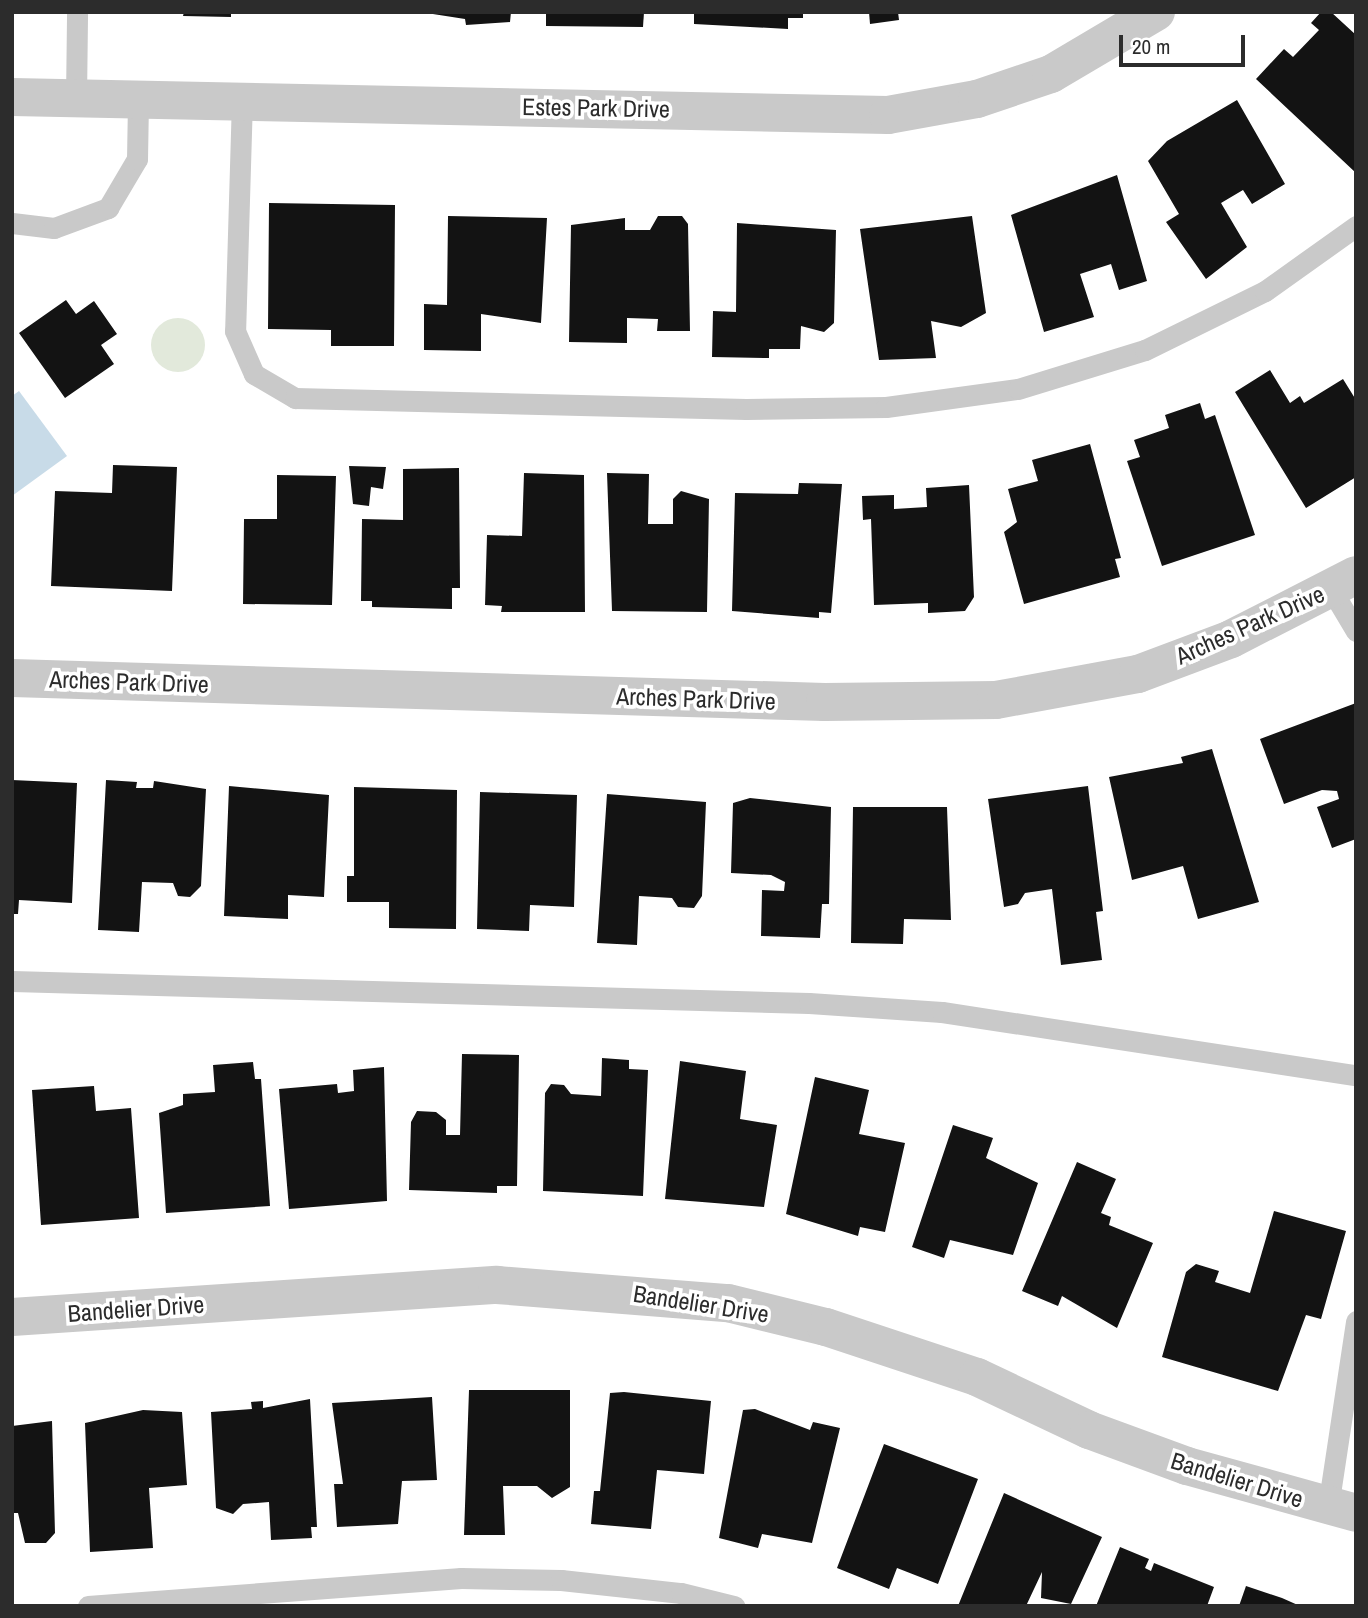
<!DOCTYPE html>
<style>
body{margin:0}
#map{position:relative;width:1368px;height:1618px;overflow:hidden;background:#fff;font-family:"Archivo Narrow",sans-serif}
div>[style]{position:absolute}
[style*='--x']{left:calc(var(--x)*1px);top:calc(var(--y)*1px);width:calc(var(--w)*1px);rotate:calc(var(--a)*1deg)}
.green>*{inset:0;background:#e2e9db}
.round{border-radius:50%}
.water>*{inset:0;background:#c8dbe8}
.building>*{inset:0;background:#131313}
.service>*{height:21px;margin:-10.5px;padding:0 10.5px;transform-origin:10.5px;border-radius:10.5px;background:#c9c9c9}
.minor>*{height:38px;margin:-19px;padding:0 19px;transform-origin:19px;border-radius:19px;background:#c9c9c9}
span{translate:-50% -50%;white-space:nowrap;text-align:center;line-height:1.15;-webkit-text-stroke:7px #fff;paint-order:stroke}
.street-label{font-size:24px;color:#2c2c2c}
.frame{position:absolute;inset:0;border:14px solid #2c2c2c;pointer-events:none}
.scale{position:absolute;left:1119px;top:35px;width:126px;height:32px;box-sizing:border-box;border:4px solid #2c2c2c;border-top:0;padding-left:9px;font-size:21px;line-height:24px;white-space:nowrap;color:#2c2c2c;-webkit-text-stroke:5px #fff;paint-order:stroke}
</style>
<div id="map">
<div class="green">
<i class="round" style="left:151px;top:318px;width:54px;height:54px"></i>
</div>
<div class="water">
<i style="clip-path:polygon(19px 391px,67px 456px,12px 496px,12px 396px)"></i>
</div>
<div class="building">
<i style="clip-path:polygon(184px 12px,231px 12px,231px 17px,183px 16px)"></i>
<i style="clip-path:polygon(420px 12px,511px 12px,510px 22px,466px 25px,465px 19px)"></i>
<i style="clip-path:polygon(546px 12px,644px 12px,643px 27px,546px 26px)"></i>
<i style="clip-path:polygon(694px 12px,803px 12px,803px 18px,788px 18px,788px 29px,694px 24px)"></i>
<i style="clip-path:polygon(869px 12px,898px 12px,899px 20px,870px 24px)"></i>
<i style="clip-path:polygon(1321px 12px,1331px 12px,1356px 35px,1356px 173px,1256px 79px,1284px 49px,1293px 57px,1319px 30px,1311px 23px)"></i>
<i style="clip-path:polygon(1237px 100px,1285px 184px,1252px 204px,1243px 190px,1221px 203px,1247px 247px,1206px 279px,1166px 222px,1179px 214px,1148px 161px,1167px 141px)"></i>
<i style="clip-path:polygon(1117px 175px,1147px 281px,1119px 290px,1111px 264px,1080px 274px,1094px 317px,1044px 332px,1011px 215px)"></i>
<i style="clip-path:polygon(269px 203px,395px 205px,394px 346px,331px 346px,331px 330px,268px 329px)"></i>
<i style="clip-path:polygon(448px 216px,547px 218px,541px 323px,481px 314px,481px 351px,424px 350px,424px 304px,447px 305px)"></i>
<i style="clip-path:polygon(658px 216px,682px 216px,688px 224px,690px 331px,657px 331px,658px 319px,627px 318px,627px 343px,569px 342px,571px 225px,625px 218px,625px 230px,650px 230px)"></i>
<i style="clip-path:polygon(972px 216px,986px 313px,961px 327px,931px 321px,936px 358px,879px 360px,860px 229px)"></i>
<i style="clip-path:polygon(737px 223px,836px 230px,834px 323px,824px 332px,801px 326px,800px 349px,769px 349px,769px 358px,712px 357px,713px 311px,736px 312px)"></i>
<i style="clip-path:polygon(66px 300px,76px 314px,94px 301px,117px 334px,101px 345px,114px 364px,65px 398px,19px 333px)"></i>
<i style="clip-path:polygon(1270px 370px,1290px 403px,1300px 396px,1304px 403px,1343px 379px,1356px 400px,1356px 477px,1306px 508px,1235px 392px)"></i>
<i style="clip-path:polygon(1200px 403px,1205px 419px,1215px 415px,1255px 535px,1162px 566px,1127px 461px,1140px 457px,1134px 440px,1169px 428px,1165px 415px)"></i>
<i style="clip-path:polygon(1090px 444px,1121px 558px,1115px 559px,1120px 577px,1024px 604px,1004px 532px,1017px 522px,1008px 489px,1038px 481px,1032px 460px)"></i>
<i style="clip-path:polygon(113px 465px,177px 467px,172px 591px,51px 586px,55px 491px,112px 493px)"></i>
<i style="clip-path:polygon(349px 466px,386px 467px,383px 489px,371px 487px,369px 506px,353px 504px)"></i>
<i style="clip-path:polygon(459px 468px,460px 588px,452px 588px,452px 609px,372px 607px,372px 601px,361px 601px,362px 519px,403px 520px,403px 469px)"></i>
<i style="clip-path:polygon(524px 473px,584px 475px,585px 612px,501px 612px,502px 606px,485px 605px,487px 535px,522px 536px)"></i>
<i style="clip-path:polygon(607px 473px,649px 474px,648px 524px,673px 524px,673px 499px,681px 491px,709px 499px,707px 612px,612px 611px)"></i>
<i style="clip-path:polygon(277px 475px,336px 476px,332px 605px,243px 604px,244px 519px,277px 519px)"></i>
<i style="clip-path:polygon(799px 483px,842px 484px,831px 613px,819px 612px,819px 618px,732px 611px,735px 493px,798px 494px)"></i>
<i style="clip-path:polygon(969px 485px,974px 597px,965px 611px,928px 613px,928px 603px,874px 605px,871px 519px,863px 520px,862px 496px,894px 495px,894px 509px,927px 507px,926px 488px)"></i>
<i style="clip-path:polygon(1356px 703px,1356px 839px,1332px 848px,1317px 807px,1339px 799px,1337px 791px,1322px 790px,1284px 804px,1260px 739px)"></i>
<i style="clip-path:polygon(1212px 749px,1259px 902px,1198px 919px,1183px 866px,1132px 880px,1109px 777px,1183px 763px,1181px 757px)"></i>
<i style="clip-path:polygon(12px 780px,77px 783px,72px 903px,19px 900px,18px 914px,12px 914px)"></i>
<i style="clip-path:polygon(106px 780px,137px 782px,136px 788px,153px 788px,154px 781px,206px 789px,201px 886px,190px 897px,178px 896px,173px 883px,142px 882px,139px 932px,98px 930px)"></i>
<i style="clip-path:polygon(229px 786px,329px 795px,324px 897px,288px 895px,288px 919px,224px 916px)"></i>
<i style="clip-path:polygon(1088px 786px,1103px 911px,1096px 912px,1102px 960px,1061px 965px,1052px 889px,1025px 893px,1018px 904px,1004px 907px,988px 799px)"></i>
<i style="clip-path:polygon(354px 787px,457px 790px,456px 929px,389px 928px,389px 902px,347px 902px,347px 876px,354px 876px)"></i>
<i style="clip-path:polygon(480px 792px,577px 795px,574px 907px,530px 905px,529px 931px,477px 929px)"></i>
<i style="clip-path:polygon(607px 794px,706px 802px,702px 896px,694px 908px,678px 907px,672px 898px,639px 896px,637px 945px,597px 943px)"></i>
<i style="clip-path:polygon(750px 798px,831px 807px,829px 904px,822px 904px,820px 938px,761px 936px,762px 890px,784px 891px,785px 882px,771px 875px,731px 873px,733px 803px)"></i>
<i style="clip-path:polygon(853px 807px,947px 807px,951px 920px,904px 919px,903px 944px,851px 943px)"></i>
<i style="clip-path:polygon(462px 1054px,519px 1055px,517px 1186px,497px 1186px,497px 1193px,409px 1190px,411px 1122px,417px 1111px,436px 1112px,446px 1120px,446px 1135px,460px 1135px)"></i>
<i style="clip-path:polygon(602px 1058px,629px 1060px,629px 1069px,648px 1070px,643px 1196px,543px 1191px,545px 1093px,551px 1084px,564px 1085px,571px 1094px,601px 1096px)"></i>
<i style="clip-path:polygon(680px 1061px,746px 1071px,740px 1119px,777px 1125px,764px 1207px,665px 1199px)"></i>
<i style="clip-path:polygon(253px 1062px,255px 1079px,261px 1079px,270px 1206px,166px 1213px,159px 1113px,183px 1105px,183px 1094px,215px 1092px,213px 1065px)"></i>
<i style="clip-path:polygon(384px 1067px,387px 1201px,289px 1209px,279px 1089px,337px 1084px,338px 1093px,354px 1091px,353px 1070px)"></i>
<i style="clip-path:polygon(815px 1077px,869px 1090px,859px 1134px,905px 1143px,885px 1232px,860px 1227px,858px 1236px,786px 1214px)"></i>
<i style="clip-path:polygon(94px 1086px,96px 1111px,131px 1108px,139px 1218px,41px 1225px,32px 1090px)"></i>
<i style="clip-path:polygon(953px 1125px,993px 1138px,986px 1158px,1038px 1183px,1013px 1255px,950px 1240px,944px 1258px,912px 1247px)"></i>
<i style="clip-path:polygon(1077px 1162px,1116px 1179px,1101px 1213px,1111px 1217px,1109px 1225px,1153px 1243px,1117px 1328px,1062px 1296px,1058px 1306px,1022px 1291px)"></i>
<i style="clip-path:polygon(1274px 1211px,1346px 1231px,1321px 1319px,1306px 1315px,1278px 1391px,1162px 1357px,1186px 1272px,1196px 1264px,1219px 1271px,1215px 1282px,1250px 1293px)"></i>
<i style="clip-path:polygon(469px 1390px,570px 1390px,570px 1487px,552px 1498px,537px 1486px,503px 1486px,505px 1535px,464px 1535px)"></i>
<i style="clip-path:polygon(624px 1392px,711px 1401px,704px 1474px,657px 1470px,651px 1529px,591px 1524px,594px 1491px,600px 1491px,610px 1393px)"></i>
<i style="clip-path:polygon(432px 1397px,437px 1480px,402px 1481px,398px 1524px,337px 1527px,334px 1484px,343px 1484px,332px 1403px)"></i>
<i style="clip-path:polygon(310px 1399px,317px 1527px,311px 1527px,312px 1538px,271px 1540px,269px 1502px,243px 1504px,233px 1514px,216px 1508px,211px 1412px,252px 1409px,251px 1402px,263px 1401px,263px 1408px)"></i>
<i style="clip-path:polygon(755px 1409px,810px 1430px,813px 1422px,840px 1428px,812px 1543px,762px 1534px,758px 1548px,719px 1538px,743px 1410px)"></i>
<i style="clip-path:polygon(143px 1410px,182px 1412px,187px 1485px,149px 1488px,153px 1548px,90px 1552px,85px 1423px)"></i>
<i style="clip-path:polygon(52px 1421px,55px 1533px,46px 1543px,25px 1543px,18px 1513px,12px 1513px,12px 1426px)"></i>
<i style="clip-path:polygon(884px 1444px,978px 1479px,938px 1584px,897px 1568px,889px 1589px,837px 1568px)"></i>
<i style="clip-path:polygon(1004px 1493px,1102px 1537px,1071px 1604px,1041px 1598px,1042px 1572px,1026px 1606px,958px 1606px)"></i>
<i style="clip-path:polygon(1120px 1547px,1149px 1559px,1145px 1568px,1151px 1571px,1154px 1563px,1214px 1587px,1207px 1606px,1096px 1606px)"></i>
<i style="clip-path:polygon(1246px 1586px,1282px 1598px,1300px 1606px,1239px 1606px)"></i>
</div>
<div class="service">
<i style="--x:76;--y:99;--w:87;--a:-89.3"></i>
<i style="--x:242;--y:99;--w:232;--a:91.7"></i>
<i style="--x:235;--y:331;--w:47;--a:66.2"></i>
<i style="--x:254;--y:374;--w:48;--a:30.3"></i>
<i style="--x:295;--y:398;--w:451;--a:1.4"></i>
<i style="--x:746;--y:409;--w:140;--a:-0.8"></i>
<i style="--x:886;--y:407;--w:133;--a:-7.8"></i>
<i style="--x:1018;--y:389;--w:133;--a:-17.1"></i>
<i style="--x:1145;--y:350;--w:134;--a:-26.2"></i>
<i style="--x:1265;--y:291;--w:112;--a:-35.5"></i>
<i style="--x:12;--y:223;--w:42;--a:6.8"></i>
<i style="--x:54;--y:228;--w:58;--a:-20.3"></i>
<i style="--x:108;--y:208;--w:57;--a:-59.4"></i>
<i style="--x:137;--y:159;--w:60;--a:-89"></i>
<i style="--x:1331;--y:589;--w:49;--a:59.2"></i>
<i style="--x:12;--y:981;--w:797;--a:1.58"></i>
<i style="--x:809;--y:1003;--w:133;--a:3.9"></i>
<i style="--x:942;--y:1012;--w:419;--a:8.7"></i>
<i style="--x:1328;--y:1507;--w:188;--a:-81.4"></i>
<i style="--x:88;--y:1606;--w:374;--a:-4.3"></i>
<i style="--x:461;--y:1578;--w:100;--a:1.1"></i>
<i style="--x:561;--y:1580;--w:121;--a:6.2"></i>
<i style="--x:681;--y:1593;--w:55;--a:13.8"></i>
</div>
<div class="minor">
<i style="--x:12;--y:97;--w:876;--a:1.18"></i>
<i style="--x:888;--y:115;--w:90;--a:-10.2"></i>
<i style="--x:977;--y:99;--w:78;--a:-18.7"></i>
<i style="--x:1051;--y:74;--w:122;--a:-30.6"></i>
<i style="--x:12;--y:678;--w:813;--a:1.69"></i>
<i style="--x:825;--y:702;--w:171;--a:-0.7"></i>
<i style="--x:996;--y:700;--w:144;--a:-10.4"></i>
<i style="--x:1138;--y:674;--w:99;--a:-20.6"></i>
<i style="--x:1231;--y:639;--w:140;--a:-27.1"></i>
<i style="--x:12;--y:1317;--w:486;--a:-3.8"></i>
<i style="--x:497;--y:1285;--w:232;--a:4.5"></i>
<i style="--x:728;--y:1303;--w:101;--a:13.8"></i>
<i style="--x:826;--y:1327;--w:159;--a:18.3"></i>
<i style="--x:977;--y:1377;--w:124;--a:25.3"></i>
<i style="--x:1089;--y:1430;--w:104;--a:20.2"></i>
<i style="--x:1187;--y:1466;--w:175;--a:15.5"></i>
</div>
<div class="street-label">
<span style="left:596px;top:108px;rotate:1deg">Estes Park Drive</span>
<span style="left:1250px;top:625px;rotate:-24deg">Arches Park Drive</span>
<span style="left:129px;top:682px;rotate:2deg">Arches Park Drive</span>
<span style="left:696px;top:699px;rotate:2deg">Arches Park Drive</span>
<span style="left:701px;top:1304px;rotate:9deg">Bandelier Drive</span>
<span style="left:136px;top:1309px;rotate:-4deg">Bandelier Drive</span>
<span style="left:1237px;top:1480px;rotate:17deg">Bandelier Drive</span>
</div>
<div class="frame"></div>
<div class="scale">20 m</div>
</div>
